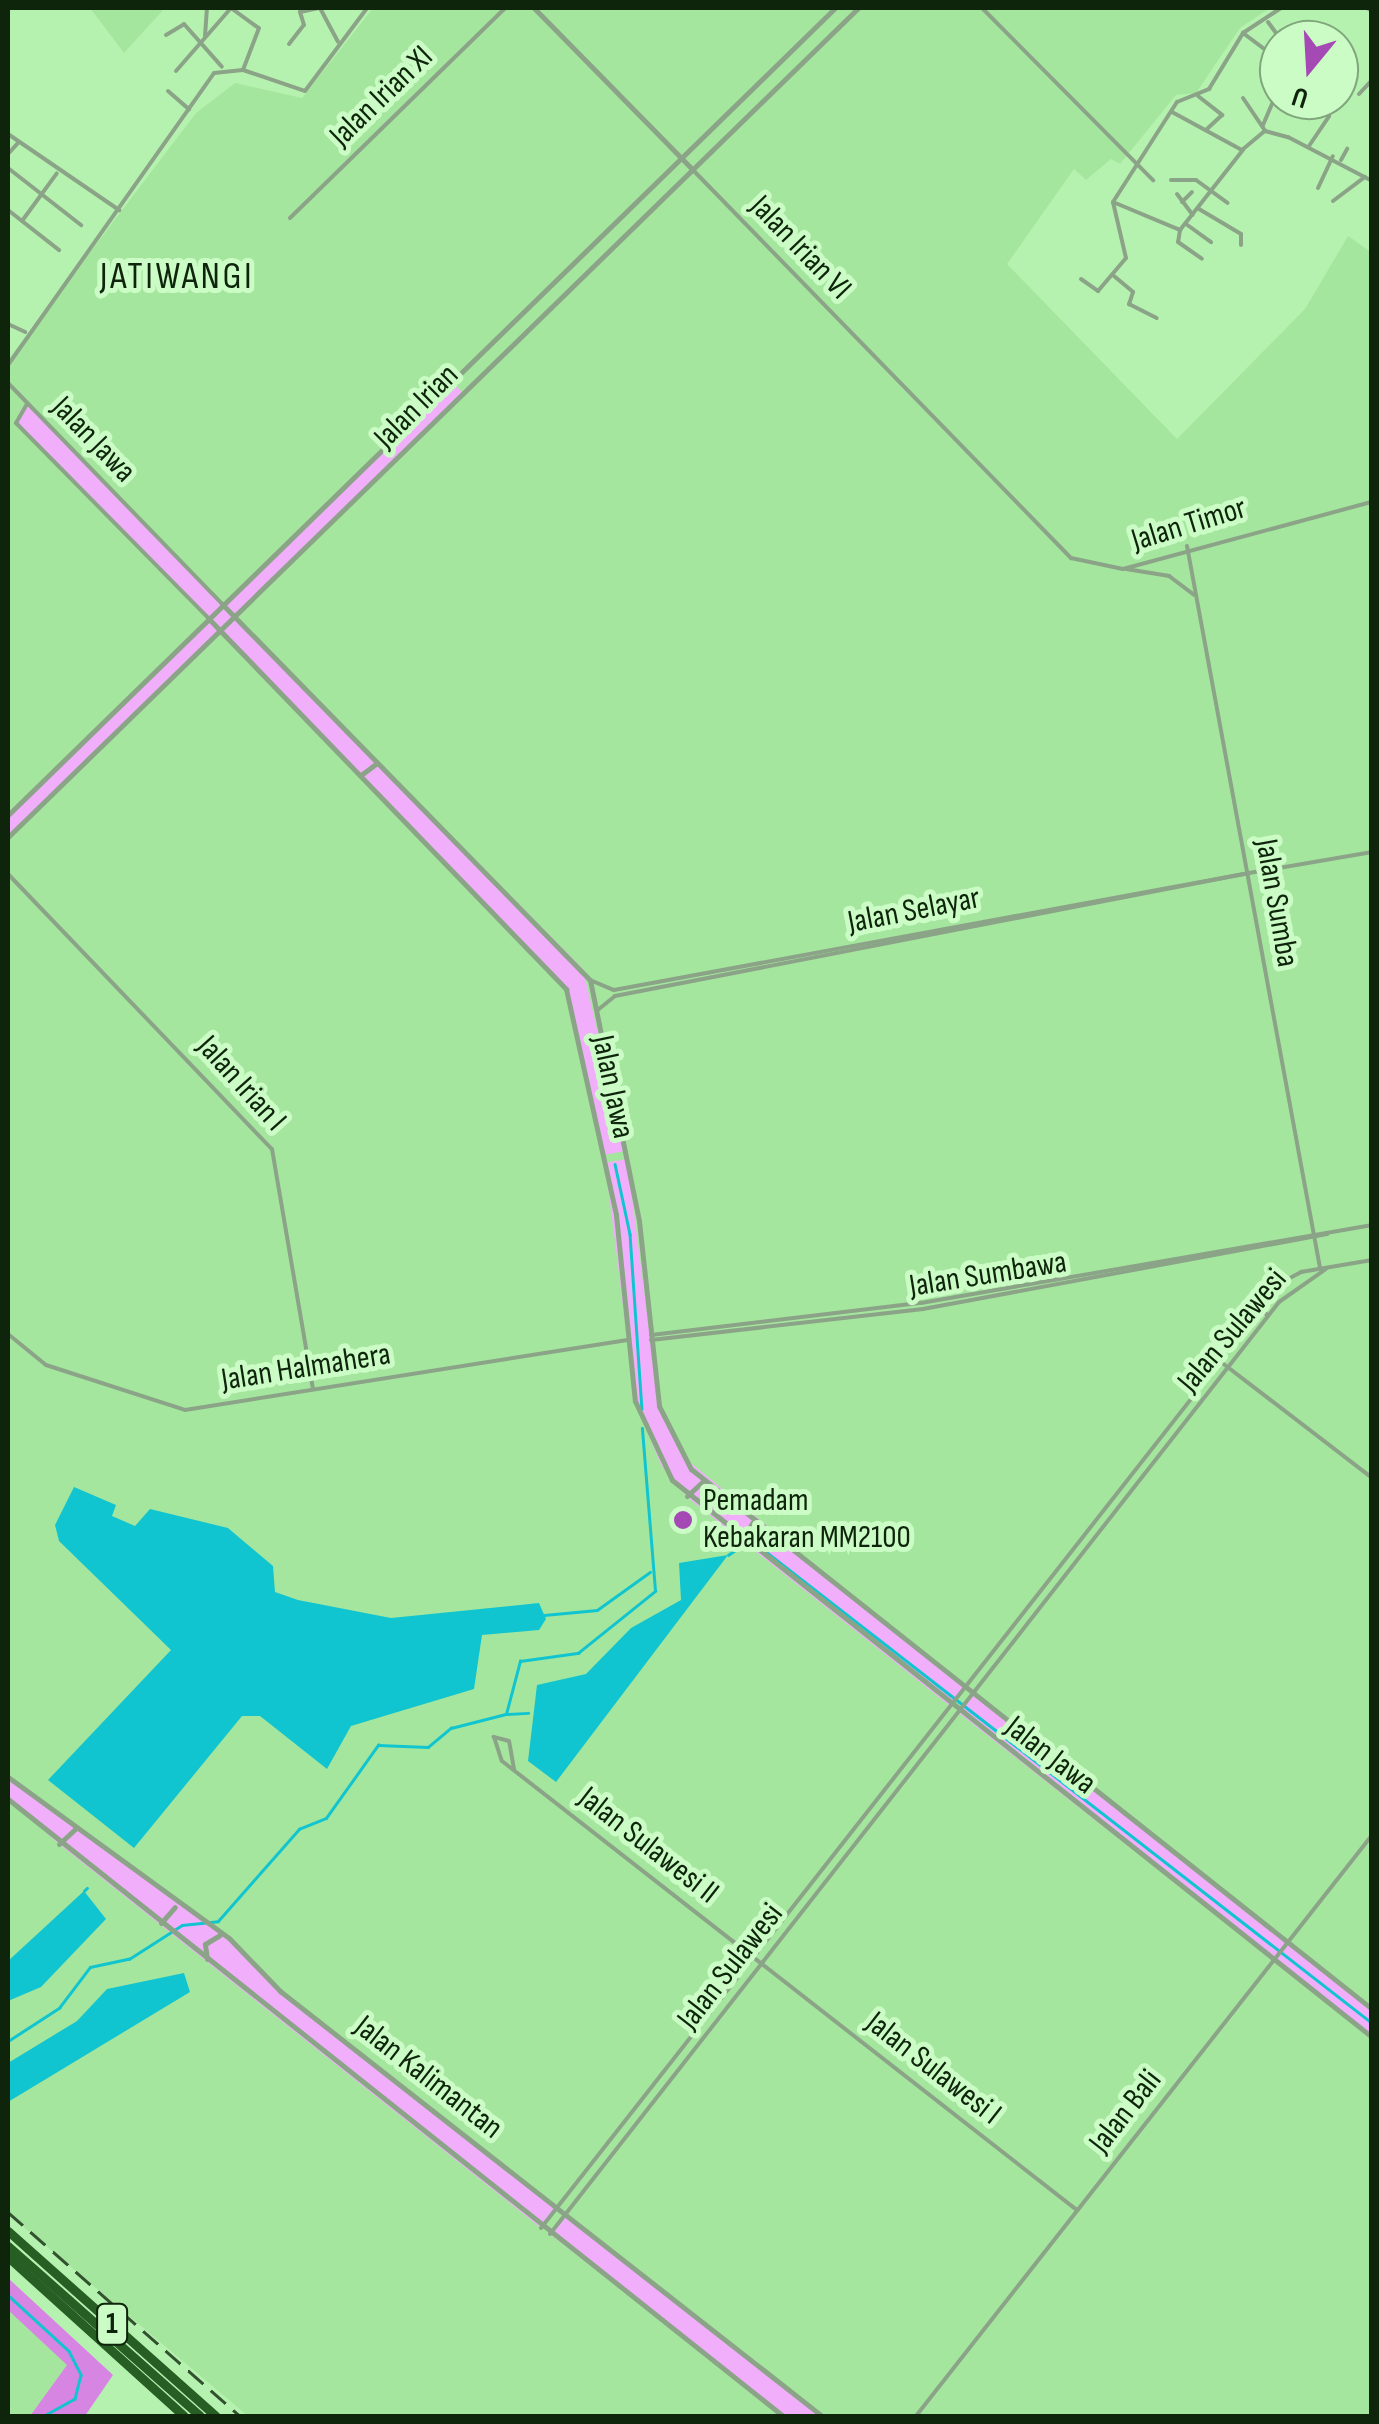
<!DOCTYPE html>
<style>
body{margin:0}
#map{position:relative;width:1379px;height:2424px;overflow:hidden;background:#b6f2af;font-family:"Sofia Sans Condensed",sans-serif}
div>[style]{position:absolute}
[style*='--x']{left:calc(var(--x)*1px);top:calc(var(--y)*1px);width:calc(var(--w)*1px);rotate:calc(var(--a)*1deg)}
.built>*{inset:0;background:#a5e69e}
.green>*{inset:0;background:#f1affb}
.forest>*{inset:0;background:#d785e3}
.water>*{inset:0;background:#11c5d0}
.stream>*{height:2.5px;margin:-1.25px;padding:0 1.25px;transform-origin:1.25px;border-radius:1.25px;background:#11c5d0}
.minor>*{height:4px;margin:-2px;padding:0 2px;transform-origin:2px;border-radius:2px;background:#8ba488}
.tertiary>*{height:5px;margin:-2.5px;padding:0 2.5px;transform-origin:2.5px;border-radius:2.5px;background:#8ba488}
.motorway>*{height:9px;margin:-4.5px;padding:0 4.5px;transform-origin:4.5px;border-radius:4.5px;background:#275e23}
.rail>*{height:2.5px;margin-top:-1.25px;transform-origin:0;background:repeating-linear-gradient(90deg,#32512f 0 20px,transparent 0 30px)}
.dots>*{width:28px;height:28px;translate:-50% -50%;box-sizing:border-box;border:5px solid #ccfcc6;border-radius:50%}
span{translate:-50% -50%;white-space:nowrap;text-align:center;line-height:1.15;-webkit-text-stroke:10px #ccfcc6;paint-order:stroke}
.shield-label span{padding:2px 8px;background:#ccfcc6;border:2px solid;border-radius:8px;-webkit-text-stroke-width:0}
.shield-label{font-size:30px;color:#0e250c;font-weight:700}
.street-label{font-size:32px;color:#0e250c}
.poi-label{font-size:32px;color:#0e250c}
.left{translate:0 -50%;text-align:left}
.quarter-label{font-size:38px;color:#0e250c;letter-spacing:2.5px}
.frame{position:absolute;inset:0;border:10px solid #0e250c;pointer-events:none}
.north{position:absolute;left:1259px;top:20px;width:100px;height:100px;box-sizing:border-box;background:#ccfcc6;border:2px solid #80a67c;border-radius:50%;rotate:198deg;font-size:28px;font-weight:700;line-height:40px;text-align:center;color:#0e250c}
.north::after{content:'';display:block;margin:auto;width:35px;height:45px;background:#a549b4;clip-path:polygon(50% 0,100% 100%,50% 72%,0 100%)}
</style>
<div id="map">
<div class="built">
<i style="clip-path:polygon(90px 8px,165px 8px,124px 53px)"></i>
<i style="clip-path:polygon(373px 8px,1270px 8px,1240px 28px,1196px 93px,1176px 95px,1120px 164px,1111px 159px,1086px 180px,1074px 169px,1007px 264px,1177px 439px,1305px 309px,1348px 236px,1371px 252px,1371px 2416px,248px 2416px,8px 2214px,8px 360px,196px 113px,235px 83px,302px 98px)"></i>
<i style="clip-path:polygon(8px 2310px,68px 2365px,30px 2416px,8px 2416px)"></i>
</div>
<div class="green">
<i style="clip-path:polygon(451px 381px,463px 393px,235px 616px,583px 969px,625px 1151px,604px 1155px,570px 1000px,555px 974px,220px 630px,8px 837px,8px 815px,208px 618px,16px 423px,21px 409px,27px 404px,223px 604px)"></i>
<i style="clip-path:polygon(627px 1159px,659px 1406px,681px 1455px,964px 1688px,950px 1706px,687px 1497px,661px 1465px,635px 1401px,605px 1163px)"></i>
<i style="clip-path:polygon(973px 1695px,1371px 2009px,1371px 2037px,959px 1713px)"></i>
<i style="clip-path:polygon(8px 1777px,229px 1938px,280px 1991px,557px 2208px,541px 2228px,59px 1844px,8px 1799px)"></i>
<i style="clip-path:polygon(565px 2215px,822px 2416px,784px 2416px,550px 2234px)"></i>
</div>
<div class="forest">
<i style="clip-path:polygon(8px 2278px,113px 2375px,85px 2416px,30px 2416px,67px 2365px,8px 2310px)"></i>
</div>
<div class="water">
<i style="clip-path:polygon(74px 1487px,116px 1505px,112px 1516px,135px 1526px,150px 1509px,228px 1528px,273px 1566px,275px 1592px,298px 1600px,391px 1618px,539px 1603px,546px 1619px,539px 1630px,482px 1635px,474px 1689px,351px 1726px,327px 1769px,260px 1716px,242px 1716px,134px 1848px,48px 1780px,171px 1650px,59px 1541px,55px 1525px)"></i>
<i style="clip-path:polygon(728px 1555px,556px 1782px,528px 1761px,537px 1685px,586px 1674px,631px 1628px,681px 1600px,679px 1563px)"></i>
<i style="clip-path:polygon(84px 1891px,106px 1919px,41px 1987px,8px 2001px,8px 1961px)"></i>
<i style="clip-path:polygon(184px 1973px,190px 1992px,8px 2102px,8px 2063px,77px 2021px,107px 1989px)"></i>
</div>
<div class="stream">
<i style="--x:615;--y:1164;--w:72;--a:77.9"></i>
<i style="--x:630;--y:1234;--w:175;--a:86.1"></i>
<i style="--x:751;--y:1540;--w:787;--a:37.87"></i>
<i style="--x:728;--y:1555;--w:14;--a:-34"></i>
<i style="--x:544;--y:1615;--w:53;--a:-5.4"></i>
<i style="--x:597;--y:1610;--w:65;--a:-35.6"></i>
<i style="--x:507;--y:1714;--w:21;--a:-3"></i>
<i style="--x:84;--y:1891;--w:4;--a:-45"></i>
<i style="--x:8;--y:2041;--w:61;--a:-32.9"></i>
<i style="--x:59;--y:2008;--w:51;--a:-52.9"></i>
<i style="--x:90;--y:1967;--w:40;--a:-12"></i>
<i style="--x:129;--y:1959;--w:63;--a:-32.7"></i>
<i style="--x:182;--y:1925;--w:36;--a:-6"></i>
<i style="--x:218;--y:1921;--w:123;--a:-48.6"></i>
<i style="--x:299;--y:1829;--w:29;--a:-22"></i>
<i style="--x:326;--y:1818;--w:90;--a:-54.5"></i>
<i style="--x:378;--y:1745;--w:50;--a:2.3"></i>
<i style="--x:428;--y:1747;--w:30;--a:-40"></i>
<i style="--x:451;--y:1728;--w:57;--a:-14.3"></i>
<i style="--x:506;--y:1714;--w:55;--a:-75.2"></i>
<i style="--x:520;--y:1661;--w:59;--a:-7.9"></i>
<i style="--x:578;--y:1653;--w:99;--a:-38.8"></i>
<i style="--x:655;--y:1591;--w:163;--a:-94.6"></i>
<i style="--x:8;--y:2295;--w:83;--a:42.6"></i>
<i style="--x:69;--y:2351;--w:27;--a:63"></i>
<i style="--x:81;--y:2375;--w:25;--a:104"></i>
<i style="--x:75;--y:2399;--w:35;--a:151"></i>
</div>
<div class="minor">
<i style="--x:231;--y:8;--w:34;--a:36"></i>
<i style="--x:259;--y:28;--w:45;--a:110.9"></i>
<i style="--x:320;--y:8;--w:38;--a:62"></i>
<i style="--x:982;--y:8;--w:243;--a:45.2"></i>
<i style="--x:1367;--y:8;--w:6;--a:31"></i>
<i style="--x:1268;--y:22;--w:22;--a:54"></i>
<i style="--x:1281;--y:31;--w:26;--a:9"></i>
<i style="--x:1243;--y:33;--w:34;--a:37"></i>
<i style="--x:166;--y:35;--w:21;--a:-31"></i>
<i style="--x:184;--y:24;--w:57;--a:48.5"></i>
<i style="--x:205;--y:36;--w:28;--a:-86"></i>
<i style="--x:1279;--y:42;--w:32;--a:120"></i>
<i style="--x:1263;--y:70;--w:17;--a:24"></i>
<i style="--x:289;--y:44;--w:24;--a:-52"></i>
<i style="--x:304;--y:25;--w:14;--a:-107"></i>
<i style="--x:300;--y:12;--w:19;--a:-12"></i>
<i style="--x:176;--y:71;--w:84;--a:-48.9"></i>
<i style="--x:168;--y:91;--w:28;--a:41"></i>
<i style="--x:1359;--y:94;--w:19;--a:-47"></i>
<i style="--x:1198;--y:96;--w:31;--a:38"></i>
<i style="--x:1222;--y:115;--w:22;--a:137"></i>
<i style="--x:1243;--y:98;--w:40;--a:56"></i>
<i style="--x:1172;--y:112;--w:80;--a:28.5"></i>
<i style="--x:1242;--y:150;--w:30;--a:-40"></i>
<i style="--x:1265;--y:131;--w:24;--a:15"></i>
<i style="--x:1288;--y:137;--w:95;--a:27.6"></i>
<i style="--x:1263;--y:125;--w:36;--a:-67"></i>
<i style="--x:8;--y:134;--w:135;--a:34.4"></i>
<i style="--x:1309;--y:146;--w:36;--a:-56"></i>
<i style="--x:1329;--y:116;--w:22;--a:-141"></i>
<i style="--x:8;--y:154;--w:15;--a:-48"></i>
<i style="--x:1341;--y:160;--w:13;--a:-61"></i>
<i style="--x:8;--y:168;--w:93;--a:38"></i>
<i style="--x:693;--y:170;--w:542;--a:45.75"></i>
<i style="--x:1071;--y:558;--w:53;--a:11.9"></i>
<i style="--x:1123;--y:569;--w:258;--a:-15.1"></i>
<i style="--x:1171;--y:180;--w:25;--a:0"></i>
<i style="--x:1196;--y:180;--w:39;--a:36"></i>
<i style="--x:1318;--y:188;--w:35;--a:-65"></i>
<i style="--x:1177;--y:194;--w:26;--a:53"></i>
<i style="--x:1333;--y:201;--w:40;--a:-37"></i>
<i style="--x:1113;--y:202;--w:73;--a:22.7"></i>
<i style="--x:1180;--y:230;--w:102;--a:-51.8"></i>
<i style="--x:1182;--y:202;--w:14;--a:-45"></i>
<i style="--x:1199;--y:209;--w:49;--a:30.8"></i>
<i style="--x:1241;--y:234;--w:11;--a:90"></i>
<i style="--x:8;--y:210;--w:65;--a:38.1"></i>
<i style="--x:290;--y:218;--w:301;--a:-44.3"></i>
<i style="--x:22;--y:221;--w:59;--a:-53.9"></i>
<i style="--x:1186;--y:224;--w:31;--a:36"></i>
<i style="--x:1180;--y:230;--w:12;--a:99"></i>
<i style="--x:1178;--y:242;--w:29;--a:35"></i>
<i style="--x:1114;--y:276;--w:25;--a:40"></i>
<i style="--x:1133;--y:292;--w:13;--a:108"></i>
<i style="--x:1129;--y:304;--w:31;--a:27"></i>
<i style="--x:1081;--y:279;--w:21;--a:35"></i>
<i style="--x:1098;--y:291;--w:43;--a:-49.7"></i>
<i style="--x:1126;--y:258;--w:57;--a:-103.1"></i>
<i style="--x:1113;--y:202;--w:119;--a:-57.4"></i>
<i style="--x:1177;--y:102;--w:35;--a:-22"></i>
<i style="--x:1209;--y:89;--w:66;--a:-58.7"></i>
<i style="--x:1243;--y:33;--w:45;--a:-33.3"></i>
<i style="--x:8;--y:324;--w:19;--a:25"></i>
<i style="--x:8;--y:365;--w:357;--a:-54.8"></i>
<i style="--x:214;--y:73;--w:29;--a:-6"></i>
<i style="--x:243;--y:70;--w:65;--a:18.7"></i>
<i style="--x:305;--y:91;--w:104;--a:-53.2"></i>
<i style="--x:8;--y:383;--w:308;--a:45.9"></i>
<i style="--x:27;--y:404;--w:22;--a:120"></i>
<i style="--x:16;--y:423;--w:272;--a:45.4"></i>
<i style="--x:1187;--y:546;--w:734;--a:79.56"></i>
<i style="--x:1126;--y:569;--w:44;--a:9.2"></i>
<i style="--x:1169;--y:576;--w:31;--a:37"></i>
<i style="--x:1249;--y:873;--w:125;--a:-9.7"></i>
<i style="--x:8;--y:874;--w:381;--a:46.2"></i>
<i style="--x:272;--y:1149;--w:242;--a:80.3"></i>
<i style="--x:590;--y:980;--w:26;--a:23"></i>
<i style="--x:614;--y:990;--w:646;--a:-10.44"></i>
<i style="--x:1249;--y:873;--w:646;--a:169.02"></i>
<i style="--x:615;--y:996;--w:21;--a:141"></i>
<i style="--x:1249;--y:1305;--w:21;--a:28"></i>
<i style="--x:8;--y:1334;--w:49;--a:39.2"></i>
<i style="--x:46;--y:1365;--w:146;--a:17.9"></i>
<i style="--x:185;--y:1410;--w:448;--a:-9"></i>
<i style="--x:651;--y:1335;--w:272;--a:-6.8"></i>
<i style="--x:921;--y:1303;--w:458;--a:-9.8"></i>
<i style="--x:651;--y:1340;--w:274;--a:-6.5"></i>
<i style="--x:923;--y:1309;--w:411;--a:-10.5"></i>
<i style="--x:1221;--y:1362;--w:190;--a:37.5"></i>
<i style="--x:514;--y:1769;--w:28;--a:-100"></i>
<i style="--x:509;--y:1741;--w:16;--a:-165"></i>
<i style="--x:494;--y:1737;--w:25;--a:72"></i>
<i style="--x:502;--y:1761;--w:730;--a:37.99"></i>
<i style="--x:541;--y:2228;--w:1100;--a:-51.9"></i>
<i style="--x:1220;--y:1362;--w:77;--a:-60.4"></i>
<i style="--x:1258;--y:1295;--w:49;--a:-28.1"></i>
<i style="--x:1301;--y:1272;--w:72;--a:-9.6"></i>
<i style="--x:550;--y:2234;--w:1183;--a:-51.97"></i>
<i style="--x:1279;--y:1302;--w:57;--a:-35.1"></i>
<i style="--x:121;--y:2416;--w:5;--a:0"></i>
<i style="--x:916;--y:2416;--w:739;--a:-51.87"></i>
</div>
<div class="tertiary">
<i style="--x:534;--y:8;--w:227;--a:45.5"></i>
<i style="--x:222;--y:604;--w:526;--a:45.62"></i>
<i style="--x:590;--y:980;--w:246;--a:78.5"></i>
<i style="--x:639;--y:1221;--w:186;--a:83.8"></i>
<i style="--x:659;--y:1406;--w:71;--a:63.1"></i>
<i style="--x:691;--y:1469;--w:869;--a:38.41"></i>
<i style="--x:208;--y:618;--w:516;--a:46.02"></i>
<i style="--x:566;--y:989;--w:231;--a:77.5"></i>
<i style="--x:616;--y:1215;--w:187;--a:84.2"></i>
<i style="--x:635;--y:1401;--w:87;--a:64.9"></i>
<i style="--x:672;--y:1480;--w:895;--a:38.51"></i>
<i style="--x:361;--y:775;--w:20;--a:-37"></i>
<i style="--x:8;--y:815;--w:1155;--a:-44.3"></i>
<i style="--x:8;--y:837;--w:1187;--a:-44.28"></i>
<i style="--x:687;--y:1496;--w:22;--a:-43"></i>
<i style="--x:741;--y:1541;--w:22;--a:-58"></i>
<i style="--x:8;--y:1777;--w:273;--a:36.1"></i>
<i style="--x:229;--y:1938;--w:74;--a:46.1"></i>
<i style="--x:280;--y:1991;--w:689;--a:38.1"></i>
<i style="--x:8;--y:1799;--w:991;--a:38.52"></i>
<i style="--x:59;--y:1844;--w:22;--a:-43"></i>
<i style="--x:161;--y:1923;--w:21;--a:-49"></i>
<i style="--x:207;--y:1959;--w:15;--a:-98"></i>
<i style="--x:205;--y:1944;--w:17;--a:-31"></i>
</div>
<div class="motorway">
<i style="--x:8;--y:2231;--w:278;--a:41.7"></i>
<i style="--x:8;--y:2246;--w:256;--a:41.5"></i>
<i style="--x:8;--y:2257;--w:237;--a:42.1"></i>
</div>
<div class="rail">
<i style="--x:8;--y:2212;--w:309;--a:41.3"></i>
</div>
<div class="dots">
<i style="left:683px;top:1520px;background:#a549b4"></i>
</div>
<div class="shield-label">
<span style="left:112px;top:2324px">1</span>
</div>
<div class="street-label">
<span style="left:382px;top:97px;rotate:-44deg">Jalan Irian XI</span>
<span style="left:800px;top:248px;rotate:46deg">Jalan Irian VI</span>
<span style="left:417px;top:407px;rotate:-45deg">Jalan Irian</span>
<span style="left:93px;top:440px;rotate:46deg">Jalan Jawa</span>
<span style="left:1189px;top:525px;rotate:-17deg">Jalan Timor</span>
<span style="left:1276px;top:903px;rotate:80deg">Jalan Sumba</span>
<span style="left:914px;top:911px;rotate:-11deg">Jalan Selayar</span>
<span style="left:241px;top:1084px;rotate:48deg">Jalan Irian I</span>
<span style="left:612px;top:1087px;rotate:78deg">Jalan Jawa</span>
<span style="left:988px;top:1275px;rotate:-9deg">Jalan Sumbawa</span>
<span style="left:1233px;top:1331px;rotate:-50deg">Jalan Sulawesi</span>
<span style="left:306px;top:1368px;rotate:-9deg">Jalan Halmahera</span>
<span style="left:1050px;top:1756px;rotate:38deg">Jalan Jawa</span>
<span style="left:648px;top:1846px;rotate:38deg">Jalan Sulawesi II</span>
<span style="left:731px;top:1967px;rotate:-52deg">Jalan Sulawesi</span>
<span style="left:933px;top:2069px;rotate:38deg">Jalan Sulawesi I</span>
<span style="left:428px;top:2078px;rotate:38deg">Jalan Kalimantan</span>
<span style="left:1126px;top:2112px;rotate:-52deg">Jalan Bali</span>
</div>
<div class="poi-label">
<span class="left" style="left:703px;top:1520px">Pemadam<br>Kebakaran MM2100</span>
</div>
<div class="quarter-label">
<span style="left:177px;top:277px">JATIWANGI</span>
</div>
<div class="frame"></div>
<div class="north">U</div>
</div>
